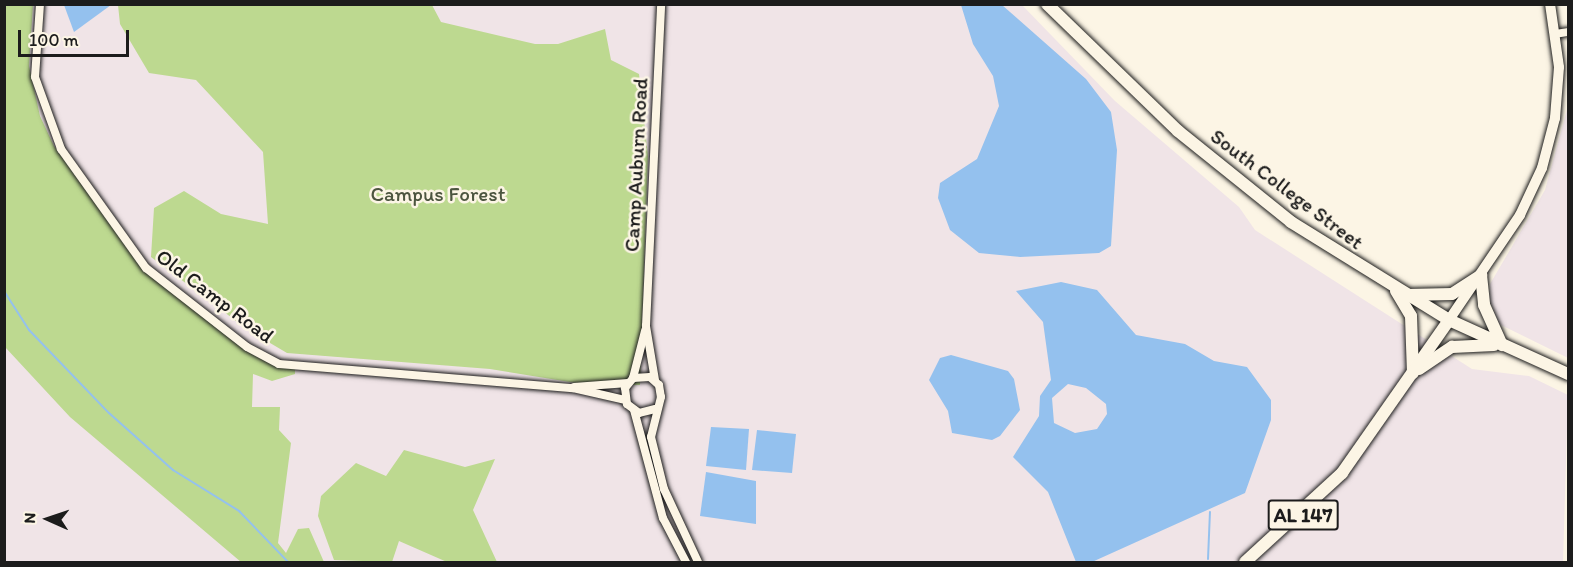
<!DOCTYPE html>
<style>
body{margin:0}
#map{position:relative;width:1573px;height:567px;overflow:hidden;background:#fcf5e5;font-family:Itim,sans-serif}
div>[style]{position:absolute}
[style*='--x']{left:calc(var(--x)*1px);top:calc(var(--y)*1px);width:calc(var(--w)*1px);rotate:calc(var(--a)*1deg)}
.built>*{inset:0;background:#f0e4e7}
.green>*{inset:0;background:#bdd990}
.water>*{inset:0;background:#94c1ee}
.stream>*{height:2px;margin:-1px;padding:0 1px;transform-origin:1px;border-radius:1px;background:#94c1ee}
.roads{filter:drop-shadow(0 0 2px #1c1c1c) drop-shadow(0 0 2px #1c1c1c)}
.minor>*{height:8px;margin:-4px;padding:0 4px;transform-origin:4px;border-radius:4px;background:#fcf5e5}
.secondary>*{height:10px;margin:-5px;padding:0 5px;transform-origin:5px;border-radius:5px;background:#fcf5e5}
.primary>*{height:12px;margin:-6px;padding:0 6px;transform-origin:6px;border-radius:6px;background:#fcf5e5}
span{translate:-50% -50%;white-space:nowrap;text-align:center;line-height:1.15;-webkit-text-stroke:5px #fcf5e5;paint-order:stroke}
.shield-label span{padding:2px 4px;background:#fcf5e5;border:2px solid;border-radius:4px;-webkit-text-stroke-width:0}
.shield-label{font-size:20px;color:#1c1c1c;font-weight:700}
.street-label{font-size:21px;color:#1c1c1c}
.park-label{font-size:21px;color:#4c553f}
.frame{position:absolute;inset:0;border:6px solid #1c1c1c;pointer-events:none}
.north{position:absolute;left:18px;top:489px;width:60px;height:60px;-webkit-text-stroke:4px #fcf5e5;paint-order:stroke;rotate:273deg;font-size:16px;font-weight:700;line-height:24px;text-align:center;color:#1c1c1c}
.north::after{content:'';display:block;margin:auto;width:21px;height:27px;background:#1c1c1c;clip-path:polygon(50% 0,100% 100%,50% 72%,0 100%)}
.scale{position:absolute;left:18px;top:30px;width:111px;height:27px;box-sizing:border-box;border:3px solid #1c1c1c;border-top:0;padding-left:8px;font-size:18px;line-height:21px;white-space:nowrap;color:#1c1c1c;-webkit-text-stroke:4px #fcf5e5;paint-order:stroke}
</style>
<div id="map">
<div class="built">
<i style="clip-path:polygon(4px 5px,1022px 5px,1115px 101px,1239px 207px,1255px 230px,1472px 369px,1529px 376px,1568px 395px,1563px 562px,5px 562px)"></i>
<i style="clip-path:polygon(1568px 106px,1568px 358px,1499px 324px,1489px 299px,1490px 284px,1545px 190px)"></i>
</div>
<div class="green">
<i style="clip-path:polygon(5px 5px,33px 5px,29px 66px,40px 116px,54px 146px,135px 258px,255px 356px,295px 368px,295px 374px,272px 381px,253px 374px,252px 407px,280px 407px,279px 430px,291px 443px,278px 543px,286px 553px,298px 529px,309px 528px,324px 562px,241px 562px,70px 417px,5px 347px)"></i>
<i style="clip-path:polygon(118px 5px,432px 5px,441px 22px,535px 44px,558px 44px,605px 29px,611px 60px,639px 74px,648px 156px,640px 385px,588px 385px,490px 369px,287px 353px,248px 330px,151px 257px,154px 208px,184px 191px,221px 214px,268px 224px,263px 152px,196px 80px,149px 73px,120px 24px)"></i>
<i style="clip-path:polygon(404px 450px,465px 467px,495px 459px,473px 510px,497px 562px,447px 562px,399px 541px,392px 562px,334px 560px,318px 516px,321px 496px,356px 463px,386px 476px)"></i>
</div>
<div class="water">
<i style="clip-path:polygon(64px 5px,64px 4px,111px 5px,74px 32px)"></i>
<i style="clip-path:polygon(961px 5px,1002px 5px,1086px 79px,1111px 112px,1117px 150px,1111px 246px,1099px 253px,1020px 257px,979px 253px,950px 230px,938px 198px,940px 183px,977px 159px,999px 106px,993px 76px,973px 44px)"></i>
<i style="clip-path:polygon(evenodd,1061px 282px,1097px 290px,1136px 335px,1185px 344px,1214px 361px,1247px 367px,1271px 400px,1271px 420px,1245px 493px,1092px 562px,1076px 562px,1048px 492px,1013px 457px,1039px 416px,1040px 396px,1051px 380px,1043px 322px,1016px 291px,1061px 282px,1068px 384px,1086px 388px,1106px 404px,1107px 414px,1097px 429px,1075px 433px,1054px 423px,1052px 398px,1068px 384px)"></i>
<i style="clip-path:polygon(951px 355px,1008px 371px,1014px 379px,1020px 410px,1000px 436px,992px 440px,952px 433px,948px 411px,929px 380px,940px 358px)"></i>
<i style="clip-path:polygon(711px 427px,749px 429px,746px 470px,706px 466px)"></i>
<i style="clip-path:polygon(757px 430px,796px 434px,792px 473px,752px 470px)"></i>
<i style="clip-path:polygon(706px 472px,756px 481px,756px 524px,700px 516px)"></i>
</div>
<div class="stream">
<i style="--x:4;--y:291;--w:46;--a:57.3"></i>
<i style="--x:29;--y:330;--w:115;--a:46.1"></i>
<i style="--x:109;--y:413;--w:86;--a:41.7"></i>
<i style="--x:173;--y:470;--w:78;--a:31.8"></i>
<i style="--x:239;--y:511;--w:71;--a:46.1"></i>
<i style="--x:1208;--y:559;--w:47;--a:-87.6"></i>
</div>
<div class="roads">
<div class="minor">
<i style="--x:40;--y:4;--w:73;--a:93.9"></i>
<i style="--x:35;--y:77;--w:77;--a:70.1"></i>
<i style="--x:61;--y:149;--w:146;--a:54.5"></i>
<i style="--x:146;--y:268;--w:128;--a:38"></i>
<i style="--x:247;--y:347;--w:36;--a:28"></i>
<i style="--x:279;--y:364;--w:295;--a:4.7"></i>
<i style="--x:573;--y:388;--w:53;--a:13"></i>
<i style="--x:1555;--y:34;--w:13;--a:-9"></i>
<i style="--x:633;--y:378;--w:49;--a:-75.7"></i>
<i style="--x:655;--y:380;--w:55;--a:-99.5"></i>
<i style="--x:646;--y:326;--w:322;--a:-87.3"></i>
<i style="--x:574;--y:387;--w:54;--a:-4.2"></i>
<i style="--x:655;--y:409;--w:16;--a:166"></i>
<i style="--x:639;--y:413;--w:15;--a:-143"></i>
<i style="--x:627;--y:404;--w:16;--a:-97"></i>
<i style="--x:625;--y:388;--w:13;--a:-51"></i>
<i style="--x:633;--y:378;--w:17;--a:-3"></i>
<i style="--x:650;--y:377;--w:12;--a:42"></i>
<i style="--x:659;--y:385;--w:12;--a:81"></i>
<i style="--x:661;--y:397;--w:41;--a:104"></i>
<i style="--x:651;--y:437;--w:54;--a:76"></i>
<i style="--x:664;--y:489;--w:81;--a:65"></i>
<i style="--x:634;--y:410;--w:112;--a:75"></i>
<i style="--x:663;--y:518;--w:50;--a:62.4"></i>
</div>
<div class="secondary">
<i style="--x:1449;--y:320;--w:127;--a:-55.9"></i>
<i style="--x:1520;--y:215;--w:52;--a:-64.9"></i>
<i style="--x:1542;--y:168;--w:52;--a:-75.4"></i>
<i style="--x:1555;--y:118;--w:51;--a:-85.5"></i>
<i style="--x:1559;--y:67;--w:64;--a:-98.1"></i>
</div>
<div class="primary">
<i style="--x:1047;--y:4;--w:182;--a:44.1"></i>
<i style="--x:1178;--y:131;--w:145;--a:38.8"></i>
<i style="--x:1291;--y:222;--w:186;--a:31.8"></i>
<i style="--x:1449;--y:320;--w:131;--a:24.4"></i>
<i style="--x:1396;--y:291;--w:29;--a:59"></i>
<i style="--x:1411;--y:316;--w:57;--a:88"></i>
<i style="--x:1407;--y:295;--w:45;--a:-1.3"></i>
<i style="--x:1452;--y:294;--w:35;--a:-33"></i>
<i style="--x:1481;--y:275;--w:30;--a:84"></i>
<i style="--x:1484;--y:305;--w:44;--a:65.8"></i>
<i style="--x:1419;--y:369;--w:40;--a:-34"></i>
<i style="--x:1452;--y:347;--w:42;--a:-2.7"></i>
<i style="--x:1245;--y:562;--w:132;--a:-42.5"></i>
<i style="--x:1342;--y:473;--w:187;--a:-55"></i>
</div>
</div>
<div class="shield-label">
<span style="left:1303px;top:515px">AL 147</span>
</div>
<div class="street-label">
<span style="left:636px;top:165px;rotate:-87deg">Camp Auburn Road</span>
<span style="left:1287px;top:189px;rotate:37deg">South College Street</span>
<span style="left:215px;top:296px;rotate:37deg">Old Camp Road</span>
</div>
<div class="park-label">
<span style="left:438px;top:194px">Campus Forest</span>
</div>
<div class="frame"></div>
<div class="north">N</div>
<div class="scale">100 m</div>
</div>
